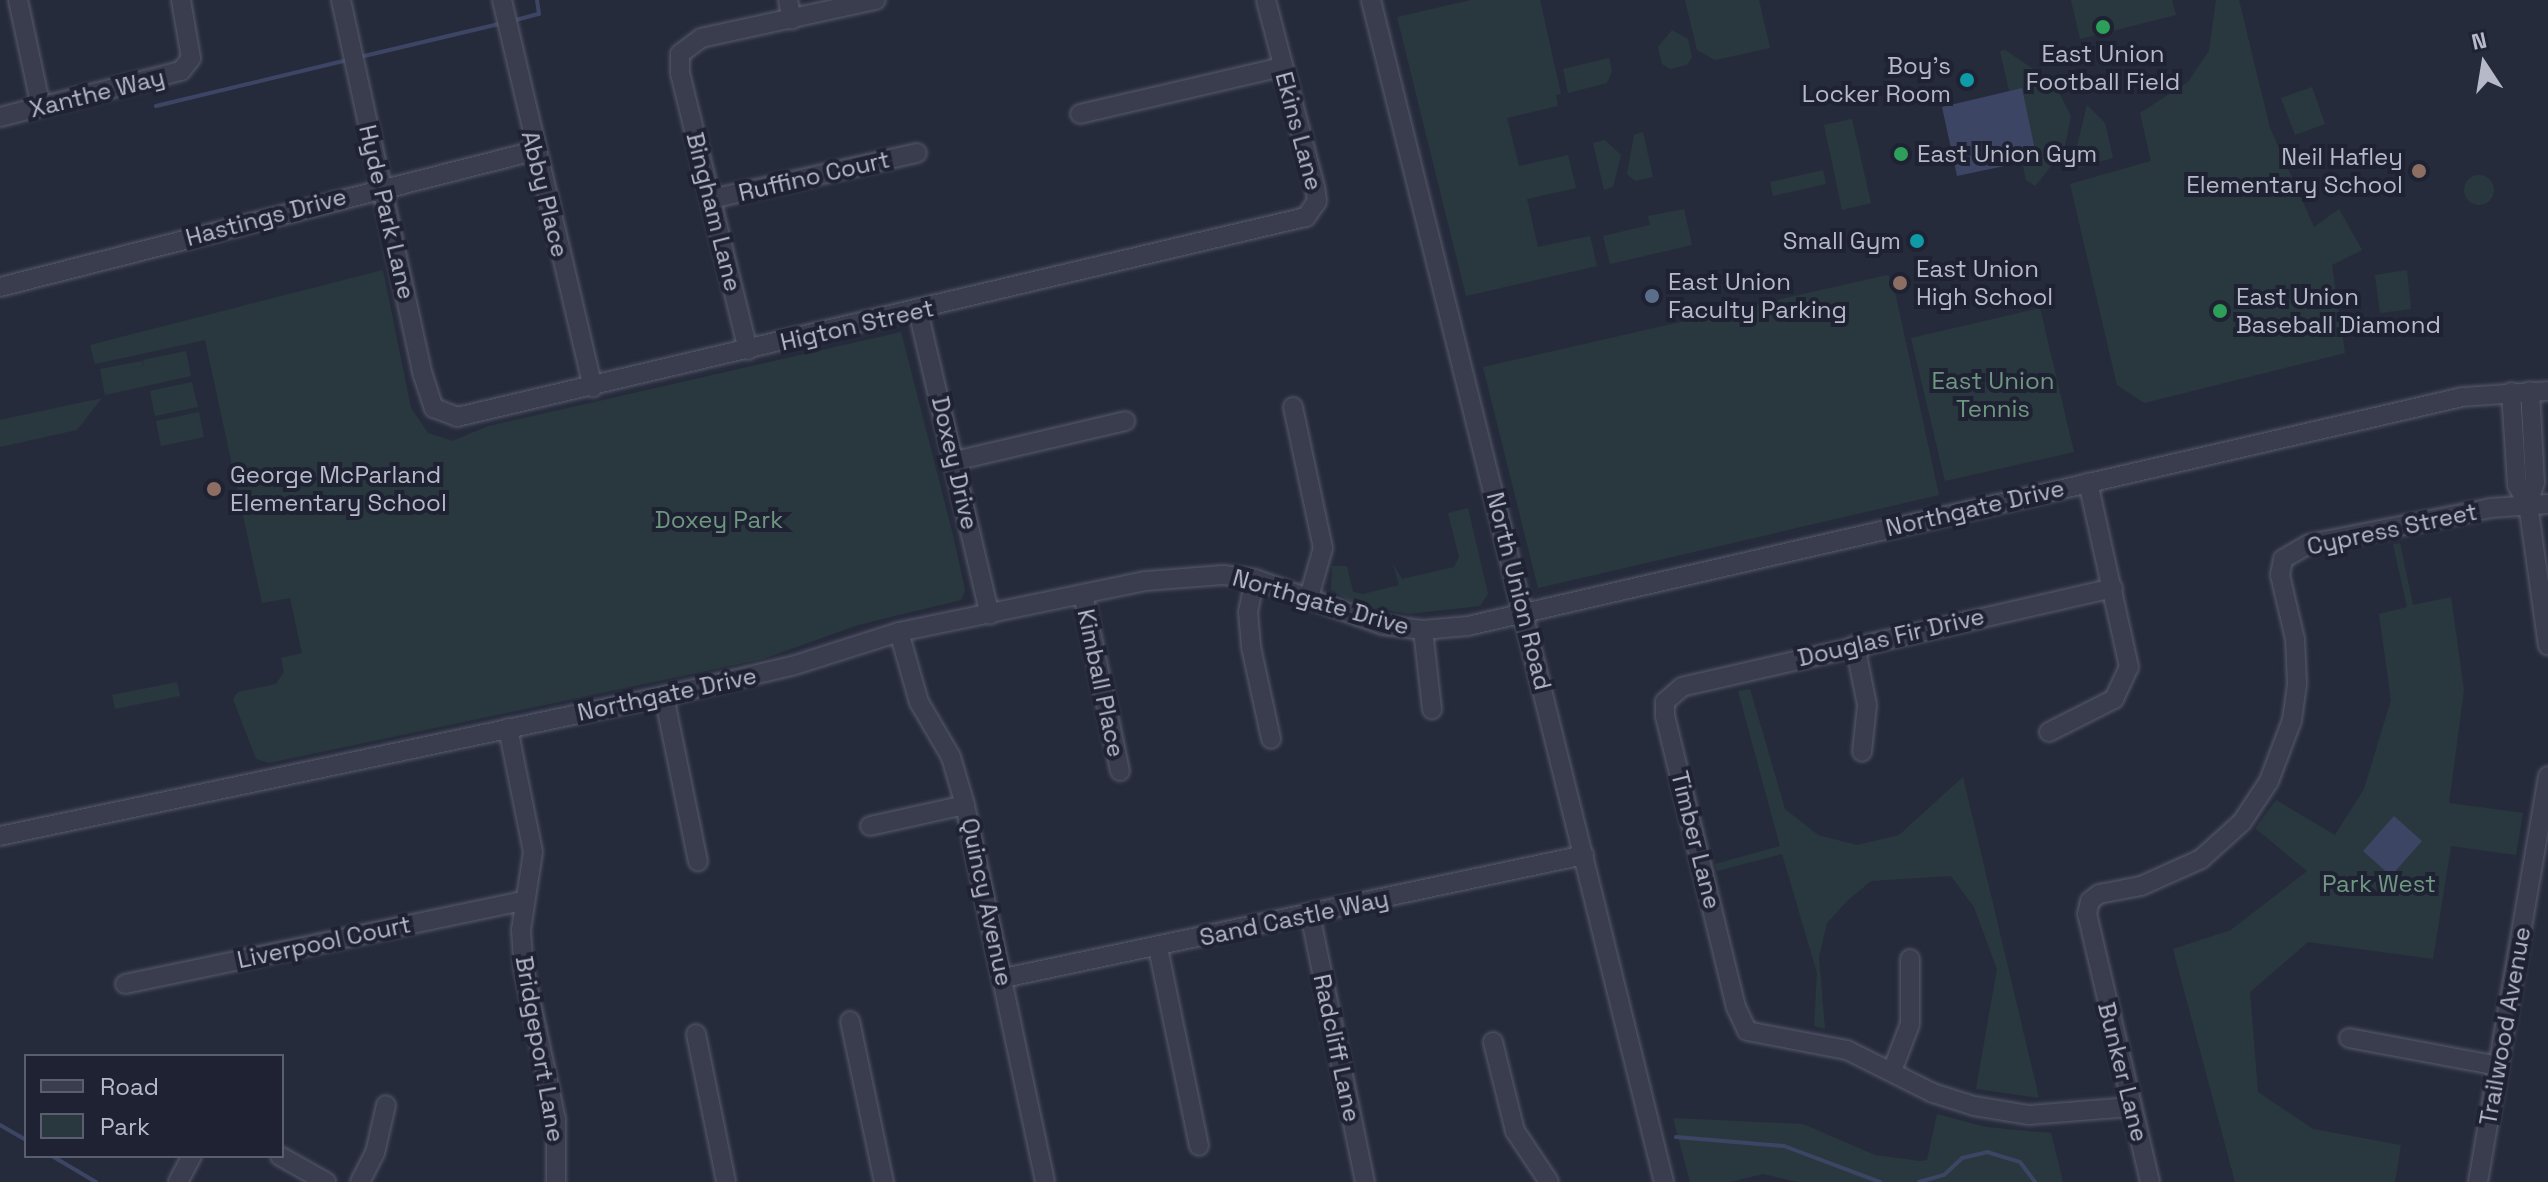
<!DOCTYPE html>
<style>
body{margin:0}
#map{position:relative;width:2548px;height:1182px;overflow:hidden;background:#262b3c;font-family:"Space Grotesk",sans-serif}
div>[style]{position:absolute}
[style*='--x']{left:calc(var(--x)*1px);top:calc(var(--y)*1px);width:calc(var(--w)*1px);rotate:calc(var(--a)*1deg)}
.green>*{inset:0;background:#29383e}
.round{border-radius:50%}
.water>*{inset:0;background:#3d4564}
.stream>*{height:4px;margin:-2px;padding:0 2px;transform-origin:2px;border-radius:2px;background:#3d4564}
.roads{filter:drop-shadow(0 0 2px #585b6b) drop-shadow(0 0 2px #585b6b)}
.minor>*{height:18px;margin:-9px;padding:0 9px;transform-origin:9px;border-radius:9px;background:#3a3d4d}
.dots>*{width:22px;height:22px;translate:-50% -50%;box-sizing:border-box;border:4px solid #1f2232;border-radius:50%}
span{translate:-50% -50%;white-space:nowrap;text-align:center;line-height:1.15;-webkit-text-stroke:8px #1f2232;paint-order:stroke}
.poi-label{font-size:24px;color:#b6b9c8}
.right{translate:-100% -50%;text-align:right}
.left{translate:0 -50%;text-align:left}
.street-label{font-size:24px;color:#b6b9c8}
.park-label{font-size:24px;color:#6e9780}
.legend{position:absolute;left:24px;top:1054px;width:260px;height:104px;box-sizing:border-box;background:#1f2232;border:2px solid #5b5e6e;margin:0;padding:10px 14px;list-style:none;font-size:24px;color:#b6b9c8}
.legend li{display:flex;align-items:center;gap:16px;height:40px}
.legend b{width:40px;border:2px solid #5b5e6e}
.north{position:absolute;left:2444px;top:24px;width:80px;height:80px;-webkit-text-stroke:6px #1f2232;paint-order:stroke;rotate:348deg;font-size:22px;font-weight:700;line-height:32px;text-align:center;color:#b6b9c8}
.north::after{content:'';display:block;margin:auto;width:28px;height:36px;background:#b6b9c8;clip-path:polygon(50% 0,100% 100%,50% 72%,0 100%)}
</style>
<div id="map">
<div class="green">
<i style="clip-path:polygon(1471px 0,1540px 0,1561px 94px,1556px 95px,1558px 106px,1507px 118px,1519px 166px,1568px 155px,1576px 188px,1527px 199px,1538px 247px,1590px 236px,1597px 266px,1466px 296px,1397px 17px)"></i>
<i style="clip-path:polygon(1685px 0,1759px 0,1770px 48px,1715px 60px,1697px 50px)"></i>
<i style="clip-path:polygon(2071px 0,2172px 0,2176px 15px,2080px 39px)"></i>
<i style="clip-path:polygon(2216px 0,2239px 0,2270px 128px,2314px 227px,2339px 209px,2362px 250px,2332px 265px,2345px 353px,2144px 403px,2117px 385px,2070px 184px,2151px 161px,2140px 113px,2188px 82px,2209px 51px)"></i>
<i style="clip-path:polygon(1672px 30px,1688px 39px,1692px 57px,1687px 65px,1670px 69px,1662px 64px,1658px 47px)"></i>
<i style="clip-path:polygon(2005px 50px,2054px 83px,2071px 116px,2064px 150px,2035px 186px,2026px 180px,2022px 162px,2037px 158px,2022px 89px,2009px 91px,2000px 51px)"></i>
<i style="clip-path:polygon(1609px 58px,1612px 71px,1607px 83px,1568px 93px,1563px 69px)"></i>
<i style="clip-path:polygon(2312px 87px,2325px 124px,2295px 135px,2281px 98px)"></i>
<i style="clip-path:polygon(2087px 105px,2105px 123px,2113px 158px,2071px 170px)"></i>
<i style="clip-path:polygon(1852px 119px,1871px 203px,1842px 210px,1824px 125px)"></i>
<i style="clip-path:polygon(1643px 132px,1653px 177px,1635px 181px,1627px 174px,1634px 135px)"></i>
<i style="clip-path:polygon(1605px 140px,1621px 155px,1613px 187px,1604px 190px,1593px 143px)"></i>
<i style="clip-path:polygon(1823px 170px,1826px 184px,1773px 196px,1770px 182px)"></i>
<i class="round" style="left:2464px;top:175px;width:30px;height:30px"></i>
<i style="clip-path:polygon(1684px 209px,1692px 245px,1610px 264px,1603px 236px,1650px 225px,1648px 216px)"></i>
<i style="clip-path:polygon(383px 270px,411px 408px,428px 433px,453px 441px,488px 426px,901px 332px,954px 539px,965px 590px,961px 600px,858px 625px,763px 659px,269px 763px,256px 759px,233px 699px,238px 692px,276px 684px,284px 672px,281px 658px,302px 653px,290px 598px,262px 603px,205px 340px,95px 364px,90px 345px)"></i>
<i style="clip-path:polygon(2407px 270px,2411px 309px,2380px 313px,2375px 275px)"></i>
<i style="clip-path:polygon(1887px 275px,1892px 278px,1939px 495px,1538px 588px,1483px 367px)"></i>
<i style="clip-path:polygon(2040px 308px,2074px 452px,1945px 481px,1911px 338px)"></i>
<i style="clip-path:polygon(186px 351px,191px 376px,105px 395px,100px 369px,142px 361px,144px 368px,143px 360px)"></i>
<i style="clip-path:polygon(192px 382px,198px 407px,155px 416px,150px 391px)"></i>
<i style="clip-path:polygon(102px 398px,77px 430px,0 447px,0 420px)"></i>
<i style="clip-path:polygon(199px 412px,204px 437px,161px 446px,156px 421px)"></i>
<i style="clip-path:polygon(1468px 508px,1488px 594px,1480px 606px,1408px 614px,1356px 604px,1331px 590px,1332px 566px,1347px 566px,1353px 592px,1363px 594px,1399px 585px,1393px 564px,1402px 579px,1454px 567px,1459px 557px,1448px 513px)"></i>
<i style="clip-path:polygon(2400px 543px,2413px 605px,2451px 597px,2464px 690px,2449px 803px,2523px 813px,2516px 855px,2451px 846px,2433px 959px,2308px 942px,2250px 992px,2258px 1092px,2313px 1129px,2401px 1145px,2395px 1182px,2235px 1182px,2173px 949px,2231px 930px,2307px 871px,2255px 828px,2276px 800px,2335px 835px,2364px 789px,2391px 700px,2379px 614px,2407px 607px,2393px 544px)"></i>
<i style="clip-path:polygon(177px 682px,180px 696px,115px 709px,112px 695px)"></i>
<i style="clip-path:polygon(1750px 689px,1785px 809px,1818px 835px,1857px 845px,1899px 835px,1963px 777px,2039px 1098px,1976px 1089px,1997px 969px,1974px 907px,1951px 876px,1871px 881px,1848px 900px,1827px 923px,1819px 957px,1825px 1029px,1814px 1026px,1817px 973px,1782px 854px,1717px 871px,1715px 864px,1780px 846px,1738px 691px)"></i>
<i style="clip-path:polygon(1937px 1114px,1986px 1127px,2051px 1133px,2063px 1182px,1797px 1182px,1763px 1174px,1730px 1182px,1690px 1182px,1673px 1118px,1803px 1124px,1875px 1155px,1920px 1161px,1927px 1160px)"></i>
</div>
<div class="water">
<i style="clip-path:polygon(2022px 88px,2037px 159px,1957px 176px,1942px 107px)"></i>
<i style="clip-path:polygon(2394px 816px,2422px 841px,2391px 876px,2363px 851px)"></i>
</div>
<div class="stream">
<i style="--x:512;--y:21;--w:28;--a:-15"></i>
<i style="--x:539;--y:14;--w:14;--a:-98"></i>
<i style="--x:360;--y:57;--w:147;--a:-13.4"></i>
<i style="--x:156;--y:106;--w:197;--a:-13.5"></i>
<i style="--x:0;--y:1125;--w:30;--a:30"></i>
<i style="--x:1676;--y:1137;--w:108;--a:4.8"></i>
<i style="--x:1784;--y:1146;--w:103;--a:20.6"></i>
<i style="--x:52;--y:1156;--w:51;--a:30.6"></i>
<i style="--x:1919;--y:1182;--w:26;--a:-16"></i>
<i style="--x:1944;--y:1175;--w:25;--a:-43"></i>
<i style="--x:1962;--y:1158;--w:26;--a:-13"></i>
<i style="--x:1987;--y:1152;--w:34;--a:17"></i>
<i style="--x:2020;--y:1162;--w:25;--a:53"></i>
</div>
<div class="roads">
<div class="minor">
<i style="--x:18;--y:0;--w:109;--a:77.9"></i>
<i style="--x:341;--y:0;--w:384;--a:77.7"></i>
<i style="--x:423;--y:375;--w:35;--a:72"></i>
<i style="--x:434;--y:408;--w:25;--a:21"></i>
<i style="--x:457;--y:417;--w:872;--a:-13.26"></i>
<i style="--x:1306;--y:217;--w:19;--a:-55"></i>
<i style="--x:1317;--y:201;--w:14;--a:-98"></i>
<i style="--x:1315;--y:187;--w:193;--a:-104.7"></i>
<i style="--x:502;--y:0;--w:398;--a:76.8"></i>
<i style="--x:788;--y:0;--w:20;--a:79"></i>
<i style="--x:1371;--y:0;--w:1218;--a:76.08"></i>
<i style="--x:1080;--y:114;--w:207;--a:-13.1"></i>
<i style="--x:0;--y:117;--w:187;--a:-14.3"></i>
<i style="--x:181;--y:71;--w:16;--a:-52"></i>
<i style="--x:191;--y:58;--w:59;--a:-99.8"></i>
<i style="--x:711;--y:199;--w:211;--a:-12.6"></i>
<i style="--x:0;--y:287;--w:551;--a:-14.29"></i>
<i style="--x:918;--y:311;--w:312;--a:76.7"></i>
<i style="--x:748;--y:350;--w:285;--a:-103.8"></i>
<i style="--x:680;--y:73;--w:19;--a:-90"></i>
<i style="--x:680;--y:54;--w:26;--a:-37"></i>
<i style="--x:701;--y:38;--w:179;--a:-12.3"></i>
<i style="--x:2511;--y:392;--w:93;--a:86.3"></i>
<i style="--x:2517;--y:485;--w:22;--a:60"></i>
<i style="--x:2528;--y:504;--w:143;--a:82"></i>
<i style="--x:1293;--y:407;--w:144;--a:78"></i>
<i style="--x:1323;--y:548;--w:51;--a:105.9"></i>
<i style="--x:955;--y:461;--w:175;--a:-13.2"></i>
<i style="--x:2528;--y:504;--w:22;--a:-72"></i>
<i style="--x:2535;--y:483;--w:92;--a:-93.1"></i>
<i style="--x:1255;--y:579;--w:34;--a:102"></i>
<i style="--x:1248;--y:612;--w:35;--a:85"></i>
<i style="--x:1251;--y:647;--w:94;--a:77.7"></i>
<i style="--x:2113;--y:588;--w:442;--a:167.1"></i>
<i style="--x:1682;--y:687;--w:23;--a:139"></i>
<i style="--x:1665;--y:702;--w:14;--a:90"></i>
<i style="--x:1665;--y:716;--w:300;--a:76.3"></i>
<i style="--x:1736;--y:1007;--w:26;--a:65"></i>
<i style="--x:1747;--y:1031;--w:102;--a:10.8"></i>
<i style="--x:1847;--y:1050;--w:96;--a:26.6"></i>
<i style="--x:1933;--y:1093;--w:43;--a:17.6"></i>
<i style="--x:1974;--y:1106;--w:56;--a:9.3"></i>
<i style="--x:2029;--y:1115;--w:102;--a:-4.5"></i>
<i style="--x:1083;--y:594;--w:181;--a:78.2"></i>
<i style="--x:1423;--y:630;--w:80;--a:83.5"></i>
<i style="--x:899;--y:632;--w:73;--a:74.1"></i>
<i style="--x:919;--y:702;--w:64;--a:59.8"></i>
<i style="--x:951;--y:757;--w:50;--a:73.7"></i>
<i style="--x:965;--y:805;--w:385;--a:78"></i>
<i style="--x:1855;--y:645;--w:61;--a:78.7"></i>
<i style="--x:1867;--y:705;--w:47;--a:96.1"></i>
<i style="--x:664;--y:696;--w:169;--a:78.4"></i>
<i style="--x:508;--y:728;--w:126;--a:78.6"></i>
<i style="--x:533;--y:852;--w:79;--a:98.7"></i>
<i style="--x:521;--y:930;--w:39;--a:86"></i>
<i style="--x:524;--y:969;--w:154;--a:78"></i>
<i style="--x:556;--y:1120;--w:62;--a:90"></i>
<i style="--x:2049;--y:732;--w:73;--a:-26.9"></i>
<i style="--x:2114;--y:699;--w:35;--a:-65"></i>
<i style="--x:2129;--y:667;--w:189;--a:-102.5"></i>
<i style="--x:870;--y:826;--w:97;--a:-12.5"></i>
<i style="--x:0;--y:836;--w:679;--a:-11.91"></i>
<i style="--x:664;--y:696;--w:131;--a:-13.2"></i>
<i style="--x:792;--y:666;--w:112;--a:-17.6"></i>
<i style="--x:899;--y:632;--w:252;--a:-11.7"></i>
<i style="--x:1146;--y:581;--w:77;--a:-4.5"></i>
<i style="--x:1223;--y:575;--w:32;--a:7"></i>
<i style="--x:1255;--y:579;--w:136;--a:19.8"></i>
<i style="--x:1383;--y:625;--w:40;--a:7.1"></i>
<i style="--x:1423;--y:630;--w:45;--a:-5.1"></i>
<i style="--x:1468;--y:626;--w:1020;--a:-12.97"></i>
<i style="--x:2462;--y:397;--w:86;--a:-4"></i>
<i style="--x:1310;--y:914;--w:274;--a:78.4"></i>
<i style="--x:1158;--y:948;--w:202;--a:78.3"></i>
<i style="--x:1004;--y:978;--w:593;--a:-11.97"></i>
<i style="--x:125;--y:984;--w:408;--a:-11.8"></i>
<i style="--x:850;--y:1021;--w:165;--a:78.1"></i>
<i style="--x:696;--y:1034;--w:151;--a:78.5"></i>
<i style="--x:2349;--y:1038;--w:152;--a:10.6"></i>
<i style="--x:1493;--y:1042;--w:92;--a:76.1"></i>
<i style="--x:1515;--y:1131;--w:61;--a:56.3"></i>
<i style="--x:1892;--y:1071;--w:50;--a:-69"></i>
<i style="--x:1910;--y:1024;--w:65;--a:-90"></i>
<i style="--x:280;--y:1156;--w:53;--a:29.5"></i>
<i style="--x:178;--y:1182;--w:30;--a:-62"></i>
<i style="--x:360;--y:1182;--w:33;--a:-63"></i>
<i style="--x:375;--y:1153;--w:49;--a:-77.1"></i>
<i style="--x:2150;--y:1182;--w:275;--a:-103.2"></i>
<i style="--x:2087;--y:914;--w:13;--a:-77"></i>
<i style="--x:2090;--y:901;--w:11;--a:-38"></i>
<i style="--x:2099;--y:894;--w:43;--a:-10.8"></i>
<i style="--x:2141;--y:886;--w:66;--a:-24.2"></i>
<i style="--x:2201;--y:859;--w:55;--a:-42.1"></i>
<i style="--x:2242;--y:822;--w:49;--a:-56.6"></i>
<i style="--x:2269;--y:781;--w:65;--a:-69.3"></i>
<i style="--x:2292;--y:720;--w:36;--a:-82"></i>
<i style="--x:2297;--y:684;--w:45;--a:-92.5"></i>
<i style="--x:2295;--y:639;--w:66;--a:-103.2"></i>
<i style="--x:2280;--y:575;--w:16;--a:-79"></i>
<i style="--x:2283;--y:559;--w:30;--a:-30"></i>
<i style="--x:2309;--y:544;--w:185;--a:-11.2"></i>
<i style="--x:2490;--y:508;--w:58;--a:-3.9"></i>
<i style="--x:2478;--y:1182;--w:412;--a:-80.2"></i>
</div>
</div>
<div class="dots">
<i style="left:2103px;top:27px;background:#2e9e5b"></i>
<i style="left:1967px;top:80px;background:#0f9aa8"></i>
<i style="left:1901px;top:154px;background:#2e9e5b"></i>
<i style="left:2419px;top:171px;background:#8d6e63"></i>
<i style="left:1917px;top:241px;background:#0f9aa8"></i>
<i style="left:1900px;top:283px;background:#8d6e63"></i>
<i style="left:1652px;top:296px;background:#5c6f8a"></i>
<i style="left:2220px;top:311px;background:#2e9e5b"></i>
<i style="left:214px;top:489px;background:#8d6e63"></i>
</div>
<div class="poi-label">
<span style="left:2103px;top:68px">East Union<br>Football Field</span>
<span class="right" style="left:1951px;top:80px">Boy's<br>Locker Room</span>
<span class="left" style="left:1917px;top:154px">East Union Gym</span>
<span class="right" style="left:2403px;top:171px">Neil Hafley<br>Elementary School</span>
<span class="right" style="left:1901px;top:241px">Small Gym</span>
<span class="left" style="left:1916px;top:283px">East Union<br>High School</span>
<span class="left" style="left:1668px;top:296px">East Union<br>Faculty Parking</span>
<span class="left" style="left:2236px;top:311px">East Union<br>Baseball Diamond</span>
<span class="left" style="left:230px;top:489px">George McParland<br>Elementary School</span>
</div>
<div class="street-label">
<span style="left:97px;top:93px;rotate:-14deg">Xanthe Way</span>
<span style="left:1299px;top:131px;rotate:75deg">Ekins Lane</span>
<span style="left:814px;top:176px;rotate:-13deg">Ruffino Court</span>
<span style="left:545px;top:194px;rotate:76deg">Abby Place</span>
<span style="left:387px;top:212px;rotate:77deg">Hyde Park Lane</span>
<span style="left:714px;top:212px;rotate:76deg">Bingham Lane</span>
<span style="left:266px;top:217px;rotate:-15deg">Hastings Drive</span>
<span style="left:857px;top:325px;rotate:-13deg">Higton Street</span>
<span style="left:955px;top:463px;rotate:77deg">Doxey Drive</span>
<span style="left:1975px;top:508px;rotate:-13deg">Northgate Drive</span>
<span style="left:2392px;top:529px;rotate:-12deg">Cypress Street</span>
<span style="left:1519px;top:591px;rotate:76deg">North Union Road</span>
<span style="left:1321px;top:602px;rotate:16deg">Northgate Drive</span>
<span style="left:1891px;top:637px;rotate:-13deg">Douglas Fir Drive</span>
<span style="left:1101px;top:683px;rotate:78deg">Kimball Place</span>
<span style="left:667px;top:694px;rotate:-12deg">Northgate Drive</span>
<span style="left:1696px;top:840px;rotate:76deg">Timber Lane</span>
<span style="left:987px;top:902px;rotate:78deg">Quincy Avenue</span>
<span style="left:1294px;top:918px;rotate:-12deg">Sand Castle Way</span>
<span style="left:324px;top:942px;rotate:-12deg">Liverpool Court</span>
<span style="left:2505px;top:1026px;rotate:-80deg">Trailwood Avenue</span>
<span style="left:1337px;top:1048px;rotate:78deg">Radcliff Lane</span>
<span style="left:540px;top:1049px;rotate:80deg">Bridgeport Lane</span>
<span style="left:2123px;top:1072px;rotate:76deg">Bunker Lane</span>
</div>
<div class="park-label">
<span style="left:1993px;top:395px">East Union<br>Tennis</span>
<span style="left:719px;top:520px">Doxey Park</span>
<span style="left:2379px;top:884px">Park West</span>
</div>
<ul class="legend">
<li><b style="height:10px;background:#3a3d4d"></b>Road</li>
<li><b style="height:22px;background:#29383e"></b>Park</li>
</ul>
<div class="north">N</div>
</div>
